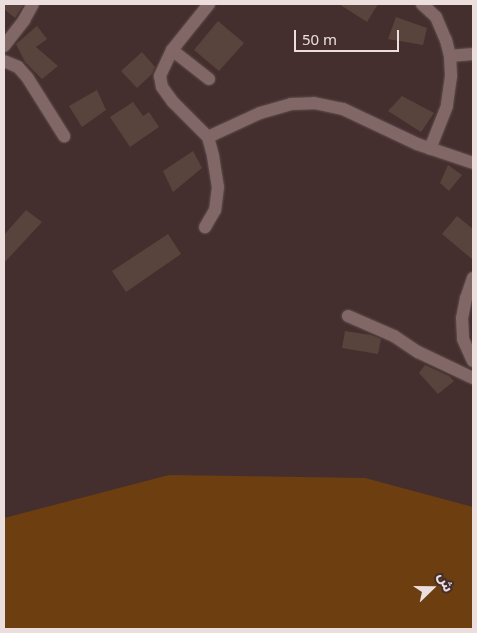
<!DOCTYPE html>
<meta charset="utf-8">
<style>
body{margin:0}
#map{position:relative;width:477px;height:633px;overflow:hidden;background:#442f2e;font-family:"Noto Sans","Noto Sans Arabic",sans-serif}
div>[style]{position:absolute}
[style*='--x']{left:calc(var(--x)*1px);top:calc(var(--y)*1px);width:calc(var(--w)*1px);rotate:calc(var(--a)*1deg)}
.green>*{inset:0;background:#6c3e10}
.building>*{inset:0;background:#59443d}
.roads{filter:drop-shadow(0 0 1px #614e4e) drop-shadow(0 0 1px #614e4e)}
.street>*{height:12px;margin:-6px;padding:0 6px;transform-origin:6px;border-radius:6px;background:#816867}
span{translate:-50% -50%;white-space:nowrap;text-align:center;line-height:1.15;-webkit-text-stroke:4.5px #442f2e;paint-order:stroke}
.frame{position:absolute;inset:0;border:5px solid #eddede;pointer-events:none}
.north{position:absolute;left:407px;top:563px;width:50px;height:50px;-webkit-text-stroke:4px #442f2e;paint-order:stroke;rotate:68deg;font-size:14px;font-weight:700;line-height:20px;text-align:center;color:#eddede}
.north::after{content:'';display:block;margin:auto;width:18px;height:22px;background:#eddede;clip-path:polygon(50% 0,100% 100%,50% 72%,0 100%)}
.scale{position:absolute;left:294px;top:30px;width:105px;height:22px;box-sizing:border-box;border:2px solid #eddede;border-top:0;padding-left:6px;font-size:15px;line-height:18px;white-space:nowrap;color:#eddede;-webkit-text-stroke:4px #442f2e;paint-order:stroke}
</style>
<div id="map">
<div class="green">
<i style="clip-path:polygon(169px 475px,365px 478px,473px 507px,473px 629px,4px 629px,4px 518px)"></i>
</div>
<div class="building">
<i style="clip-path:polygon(4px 4px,24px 4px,15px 18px,4px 9px)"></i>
<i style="clip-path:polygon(339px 4px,378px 4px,367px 22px)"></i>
<i style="clip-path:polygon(396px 17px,427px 28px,423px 45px,388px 39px)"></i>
<i style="clip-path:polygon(218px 21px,244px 43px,219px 71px,194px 50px)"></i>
<i style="clip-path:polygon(37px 26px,47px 39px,36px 47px,58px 66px,42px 79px,25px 62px,16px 44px)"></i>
<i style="clip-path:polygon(142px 52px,155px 67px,152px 74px,137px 88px,121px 71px)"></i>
<i style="clip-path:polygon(97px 90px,106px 110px,82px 127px,69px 106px)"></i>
<i style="clip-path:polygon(402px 96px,434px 113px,421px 132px,388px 111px)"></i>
<i style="clip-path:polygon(133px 102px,143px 116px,149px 112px,159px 127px,130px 147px,110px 117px)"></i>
<i style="clip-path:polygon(193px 151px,202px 168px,173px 192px,163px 171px)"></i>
<i style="clip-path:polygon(448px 165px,462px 175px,449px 191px,440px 183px)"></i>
<i style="clip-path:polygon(26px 210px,42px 222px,4px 263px,4px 235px)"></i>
<i style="clip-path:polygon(457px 216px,473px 229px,473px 260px,442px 234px)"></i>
<i style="clip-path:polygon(168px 234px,181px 254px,126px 292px,112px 271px)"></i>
<i style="clip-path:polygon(345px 331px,371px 335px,381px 339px,378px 354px,342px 348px)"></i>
<i style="clip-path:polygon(425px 365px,449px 376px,454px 381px,438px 394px,419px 373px)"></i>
</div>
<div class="roads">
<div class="street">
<i style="--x:209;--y:4;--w:59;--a:128.8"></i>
<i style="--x:172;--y:50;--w:47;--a:38.1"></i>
<i style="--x:422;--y:4;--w:19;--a:43"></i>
<i style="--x:436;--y:17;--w:25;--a:67"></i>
<i style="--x:446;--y:40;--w:16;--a:76"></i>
<i style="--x:450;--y:56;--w:20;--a:87"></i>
<i style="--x:451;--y:76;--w:30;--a:98"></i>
<i style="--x:447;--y:106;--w:46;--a:111.6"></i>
<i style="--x:4;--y:46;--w:33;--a:-52"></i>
<i style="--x:24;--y:20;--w:18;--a:-61"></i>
<i style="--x:172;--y:50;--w:29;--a:115"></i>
<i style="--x:160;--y:76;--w:11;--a:80"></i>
<i style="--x:162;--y:87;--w:19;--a:54"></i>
<i style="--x:173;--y:102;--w:49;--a:45"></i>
<i style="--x:208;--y:137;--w:20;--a:75"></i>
<i style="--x:213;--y:156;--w:31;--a:81"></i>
<i style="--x:218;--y:187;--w:23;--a:97"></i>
<i style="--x:215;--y:210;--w:20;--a:120"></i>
<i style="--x:450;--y:56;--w:23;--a:-5"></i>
<i style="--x:4;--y:61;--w:15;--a:23"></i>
<i style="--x:18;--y:67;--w:13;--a:48"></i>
<i style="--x:27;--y:77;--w:70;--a:57.9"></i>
<i style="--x:208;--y:137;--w:57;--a:-24.8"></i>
<i style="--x:260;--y:113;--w:32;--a:-16"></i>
<i style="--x:291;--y:104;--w:23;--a:-2"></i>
<i style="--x:314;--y:103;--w:30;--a:12"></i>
<i style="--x:343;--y:109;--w:82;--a:25.3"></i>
<i style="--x:417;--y:144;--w:59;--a:18.7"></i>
<i style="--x:473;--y:278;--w:21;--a:109"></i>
<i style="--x:466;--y:298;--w:20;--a:101"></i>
<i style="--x:462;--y:318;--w:21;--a:87"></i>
<i style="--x:463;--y:339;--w:24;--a:66"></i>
<i style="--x:348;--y:316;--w:50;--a:23.5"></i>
<i style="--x:394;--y:336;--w:29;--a:34"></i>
<i style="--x:418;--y:352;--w:61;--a:25.3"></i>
</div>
</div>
<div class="frame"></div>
<div class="north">ش</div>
<div class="scale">50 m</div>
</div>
